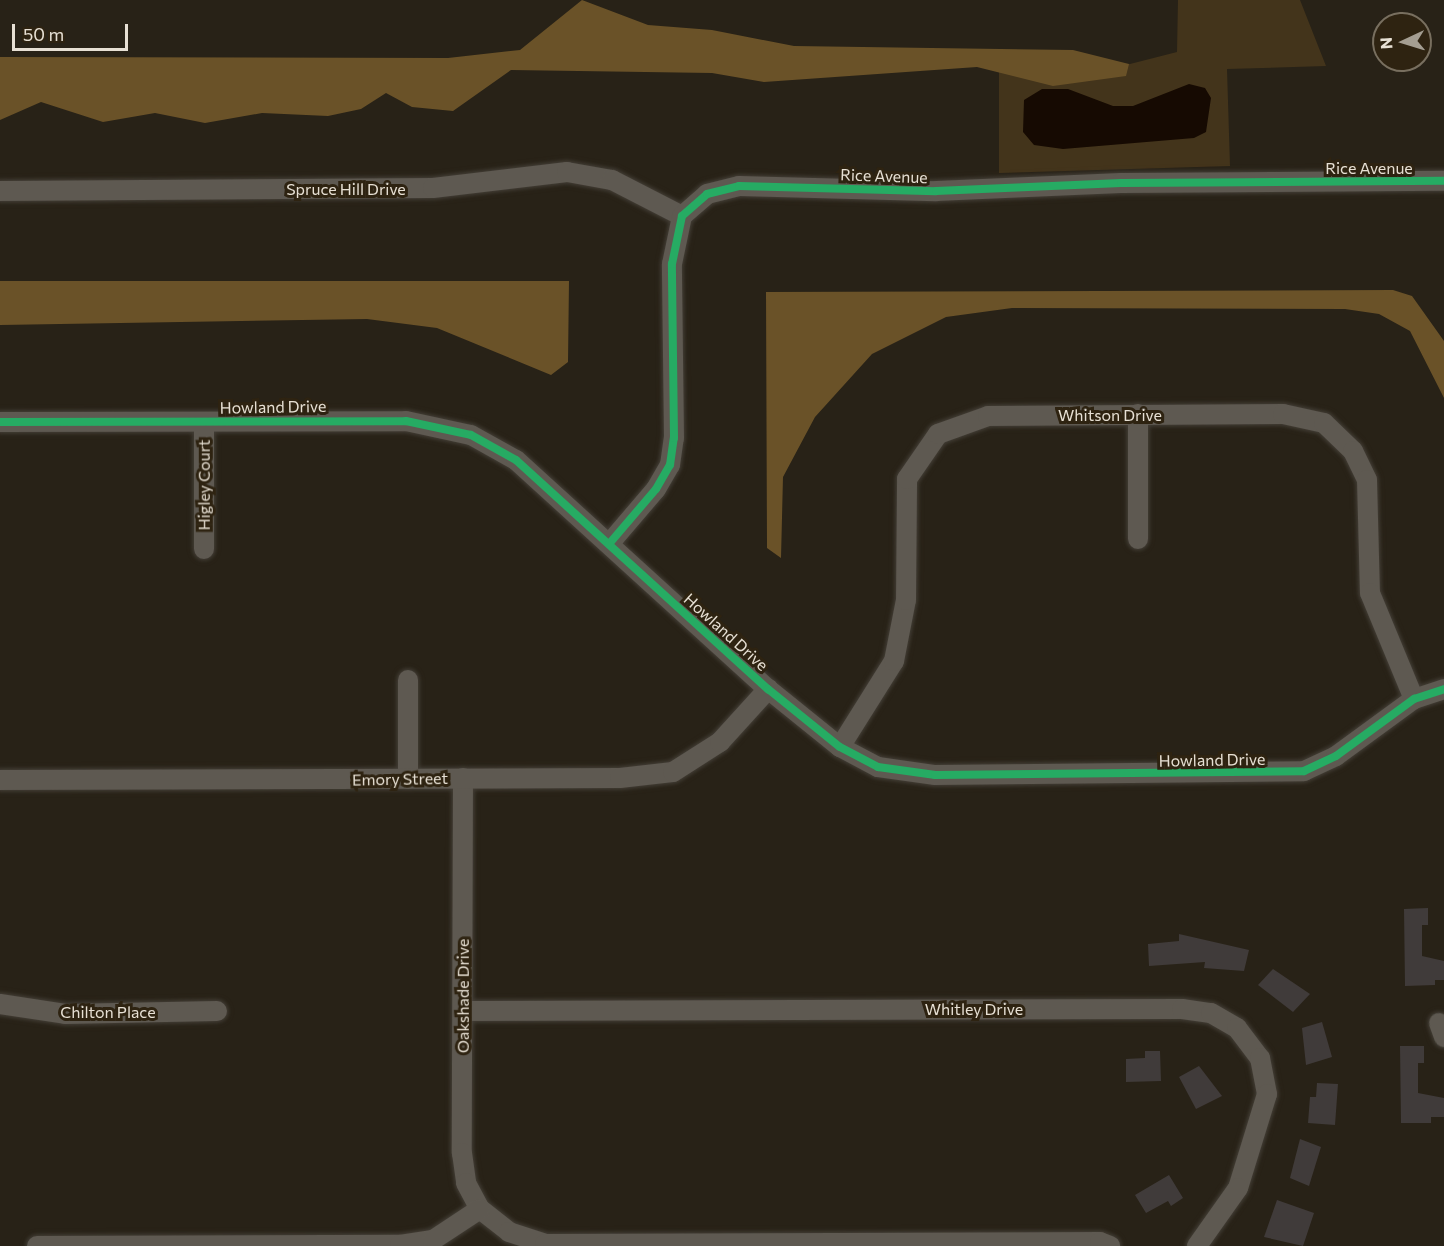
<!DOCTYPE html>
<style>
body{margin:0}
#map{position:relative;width:1444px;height:1246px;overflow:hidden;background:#282217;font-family:Commissioner,sans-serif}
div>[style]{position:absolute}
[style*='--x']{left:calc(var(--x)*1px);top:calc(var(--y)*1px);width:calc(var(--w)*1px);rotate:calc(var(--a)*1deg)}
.green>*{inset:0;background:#43341b}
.forest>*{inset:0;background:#6a5228}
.water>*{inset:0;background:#160a02}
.building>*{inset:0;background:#403b3a}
.roads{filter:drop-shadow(0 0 2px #433e36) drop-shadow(0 0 2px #433e36)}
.minor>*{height:20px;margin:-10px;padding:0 10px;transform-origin:10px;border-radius:10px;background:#5e5951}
.cycleway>*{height:8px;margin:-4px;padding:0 4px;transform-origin:4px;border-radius:4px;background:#26ab63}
span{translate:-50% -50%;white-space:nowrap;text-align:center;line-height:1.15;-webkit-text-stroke:6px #2e2311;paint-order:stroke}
.street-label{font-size:16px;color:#e7e0d4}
.north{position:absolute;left:1372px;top:12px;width:60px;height:60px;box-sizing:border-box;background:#2e2311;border:2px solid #786f5f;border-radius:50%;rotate:266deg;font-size:16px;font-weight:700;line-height:24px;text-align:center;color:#e7e0d4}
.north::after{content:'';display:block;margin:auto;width:21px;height:27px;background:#a49e92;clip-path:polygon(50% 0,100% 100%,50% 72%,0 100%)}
.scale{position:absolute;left:12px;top:24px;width:116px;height:27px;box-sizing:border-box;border:3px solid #e7e0d4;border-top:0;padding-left:8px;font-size:18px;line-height:21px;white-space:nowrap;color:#e7e0d4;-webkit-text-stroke:4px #2e2311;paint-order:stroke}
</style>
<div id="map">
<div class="green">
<i style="clip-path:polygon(1178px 0,1300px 0,1326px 66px,1227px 69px,1230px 166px,999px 173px,999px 63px,1130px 64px,1177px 52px)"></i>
</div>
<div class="forest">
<i style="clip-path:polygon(582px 0,648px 25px,712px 30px,794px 46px,1073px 50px,1129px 64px,1126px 76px,1053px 86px,977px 67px,764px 82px,712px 73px,511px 70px,453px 111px,412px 107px,386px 93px,361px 109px,328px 116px,262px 113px,205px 123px,155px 113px,103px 122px,41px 102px,0 120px,0 57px,448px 58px,520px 50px)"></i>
<i style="clip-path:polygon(0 281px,569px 281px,568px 362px,551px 375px,437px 328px,367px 319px,0 325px)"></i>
<i style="clip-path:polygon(1393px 290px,1412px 296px,1444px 341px,1444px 398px,1410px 331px,1379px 314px,1345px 309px,1012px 308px,946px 317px,872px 354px,815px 417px,783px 477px,781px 558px,767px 548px,766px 292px)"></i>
</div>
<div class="water">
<i style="clip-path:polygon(1189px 84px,1205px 88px,1211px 98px,1206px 132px,1194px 138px,1063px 149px,1034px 145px,1023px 132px,1024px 100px,1042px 89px,1068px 89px,1113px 106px,1133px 106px)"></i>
</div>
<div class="building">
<i style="clip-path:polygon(1428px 908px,1428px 925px,1422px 925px,1422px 956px,1444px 961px,1444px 980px,1435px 980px,1435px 985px,1405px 986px,1404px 909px)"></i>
<i style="clip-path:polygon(1179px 934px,1249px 950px,1244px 971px,1204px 968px,1205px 962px,1149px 966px,1148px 944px,1179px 941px)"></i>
<i style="clip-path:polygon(1273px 969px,1310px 994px,1293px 1012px,1258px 985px)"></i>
<i style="clip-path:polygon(1322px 1022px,1332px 1057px,1306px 1065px,1302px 1028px)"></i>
<i style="clip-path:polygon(1400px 1046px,1424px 1046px,1424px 1063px,1418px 1063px,1418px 1093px,1444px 1098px,1444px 1117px,1431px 1117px,1431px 1123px,1401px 1123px)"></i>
<i style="clip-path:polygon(1145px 1051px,1160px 1051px,1161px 1081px,1126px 1082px,1126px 1059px,1145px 1058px)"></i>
<i style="clip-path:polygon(1199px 1066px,1222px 1096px,1196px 1109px,1179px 1077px)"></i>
<i style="clip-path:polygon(1317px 1083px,1338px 1084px,1335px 1125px,1308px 1123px,1310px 1097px,1316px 1097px)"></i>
<i style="clip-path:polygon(1300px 1139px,1321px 1147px,1309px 1186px,1290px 1178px)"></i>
<i style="clip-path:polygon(1169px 1175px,1183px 1198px,1171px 1206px,1168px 1201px,1146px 1213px,1135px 1195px)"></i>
<i style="clip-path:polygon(1277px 1200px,1314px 1213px,1303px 1246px,1264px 1237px)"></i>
</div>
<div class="roads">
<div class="minor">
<i style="--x:0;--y:191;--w:433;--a:-0.4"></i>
<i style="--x:433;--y:188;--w:135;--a:-6.8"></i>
<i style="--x:567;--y:172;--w:46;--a:10.1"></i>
<i style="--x:612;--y:180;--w:79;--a:27.2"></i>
<i style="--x:1138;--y:414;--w:125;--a:90"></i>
<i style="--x:0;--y:422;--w:406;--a:-0.1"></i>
<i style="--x:406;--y:421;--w:66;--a:12.2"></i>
<i style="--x:471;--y:435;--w:51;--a:29.1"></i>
<i style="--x:516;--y:460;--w:341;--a:42.3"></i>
<i style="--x:768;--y:689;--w:92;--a:38.9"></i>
<i style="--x:840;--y:747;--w:43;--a:27.8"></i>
<i style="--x:878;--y:767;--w:58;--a:8"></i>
<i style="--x:935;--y:775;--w:369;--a:-0.6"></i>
<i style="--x:1304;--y:771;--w:35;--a:-25"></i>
<i style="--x:1336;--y:756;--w:97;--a:-36.2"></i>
<i style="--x:1414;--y:699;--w:32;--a:-18"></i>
<i style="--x:204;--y:422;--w:127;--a:90"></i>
<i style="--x:609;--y:544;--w:72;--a:-49.5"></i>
<i style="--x:656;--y:489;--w:28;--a:-60"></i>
<i style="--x:670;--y:465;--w:27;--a:-82"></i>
<i style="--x:674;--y:438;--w:174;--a:-90.7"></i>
<i style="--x:672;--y:264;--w:49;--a:-78.2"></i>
<i style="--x:682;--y:216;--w:33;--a:-41"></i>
<i style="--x:707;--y:194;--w:33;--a:-14"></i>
<i style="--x:739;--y:186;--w:197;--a:1.5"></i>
<i style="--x:936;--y:191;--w:185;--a:-2.5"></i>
<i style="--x:1121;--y:183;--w:323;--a:-0.4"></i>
<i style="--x:408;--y:680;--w:99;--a:90"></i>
<i style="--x:840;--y:747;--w:102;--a:-57.9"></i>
<i style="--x:894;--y:661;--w:62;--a:-78.9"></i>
<i style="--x:906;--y:600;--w:121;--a:-89.5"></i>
<i style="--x:907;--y:479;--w:55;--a:-55.4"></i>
<i style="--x:938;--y:434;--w:53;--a:-19.8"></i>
<i style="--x:988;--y:416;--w:295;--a:-0.4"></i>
<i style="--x:1283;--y:414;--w:42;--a:12.4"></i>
<i style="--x:1324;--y:423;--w:40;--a:44"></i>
<i style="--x:1353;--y:451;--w:32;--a:64"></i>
<i style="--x:1367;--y:480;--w:113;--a:88.5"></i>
<i style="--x:1370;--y:593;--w:115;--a:67.5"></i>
<i style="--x:463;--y:778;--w:375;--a:90.2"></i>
<i style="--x:462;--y:1153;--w:30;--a:82"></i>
<i style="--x:466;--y:1183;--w:30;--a:62"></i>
<i style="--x:480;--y:1209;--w:37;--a:38"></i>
<i style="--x:509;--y:1232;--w:38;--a:18"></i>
<i style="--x:545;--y:1244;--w:555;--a:-0.21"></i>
<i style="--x:1100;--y:1242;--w:11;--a:22"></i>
<i style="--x:0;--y:780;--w:620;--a:-0.18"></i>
<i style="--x:620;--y:778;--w:53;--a:-6.5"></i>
<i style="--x:673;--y:772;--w:56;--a:-32.6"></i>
<i style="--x:720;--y:742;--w:72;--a:-47.8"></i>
<i style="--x:0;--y:1004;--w:66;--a:8.7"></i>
<i style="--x:65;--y:1014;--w:152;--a:-1.1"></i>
<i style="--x:463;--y:1011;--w:719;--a:-0.16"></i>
<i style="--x:1182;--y:1009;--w:29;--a:8"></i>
<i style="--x:1211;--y:1013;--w:30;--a:30"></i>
<i style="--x:1237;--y:1028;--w:38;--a:53"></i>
<i style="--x:1260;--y:1058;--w:37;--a:79"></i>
<i style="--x:1267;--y:1094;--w:98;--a:107.1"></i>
<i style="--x:1238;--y:1188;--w:71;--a:125.3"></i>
<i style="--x:1439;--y:1023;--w:15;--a:70"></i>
<i style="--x:37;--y:1246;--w:363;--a:-0.2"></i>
<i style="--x:400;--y:1245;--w:33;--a:-9"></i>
<i style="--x:433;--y:1240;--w:56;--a:-33.4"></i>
</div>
</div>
<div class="cycleway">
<i style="--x:0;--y:422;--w:406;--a:-0.1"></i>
<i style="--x:406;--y:421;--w:66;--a:12.2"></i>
<i style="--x:471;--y:435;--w:51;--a:29.1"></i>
<i style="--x:516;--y:460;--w:341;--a:42.3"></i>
<i style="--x:768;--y:689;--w:92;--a:38.9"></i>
<i style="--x:840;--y:747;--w:43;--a:27.8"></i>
<i style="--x:878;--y:767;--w:58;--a:8"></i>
<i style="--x:935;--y:775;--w:369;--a:-0.6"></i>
<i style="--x:1304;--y:771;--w:35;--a:-25"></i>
<i style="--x:1336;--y:756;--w:97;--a:-36.2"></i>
<i style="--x:1414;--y:699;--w:32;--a:-18"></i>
<i style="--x:609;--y:544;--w:72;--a:-49.5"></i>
<i style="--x:656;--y:489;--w:28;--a:-60"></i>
<i style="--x:670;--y:465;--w:27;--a:-82"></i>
<i style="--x:674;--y:438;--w:174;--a:-90.7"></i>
<i style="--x:672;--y:264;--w:49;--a:-78.2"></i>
<i style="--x:682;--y:216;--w:33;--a:-41"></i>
<i style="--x:707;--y:194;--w:33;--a:-14"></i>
<i style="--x:739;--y:186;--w:197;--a:1.5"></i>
<i style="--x:936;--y:191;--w:185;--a:-2.5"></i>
<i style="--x:1121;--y:183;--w:323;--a:-0.4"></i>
</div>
<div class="street-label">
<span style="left:1369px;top:168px">Rice Avenue</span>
<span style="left:884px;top:176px;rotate:2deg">Rice Avenue</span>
<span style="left:346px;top:189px">Spruce Hill Drive</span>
<span style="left:273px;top:407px;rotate:-1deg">Howland Drive</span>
<span style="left:1110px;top:415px">Whitson Drive</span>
<span style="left:204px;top:485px;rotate:-90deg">Higley Court</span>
<span style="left:726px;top:632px;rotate:42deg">Howland Drive</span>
<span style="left:1212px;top:760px;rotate:-1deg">Howland Drive</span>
<span style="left:400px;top:779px;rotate:-1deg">Emory Street</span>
<span style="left:463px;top:996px;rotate:-90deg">Oakshade Drive</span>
<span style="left:974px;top:1009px">Whitley Drive</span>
<span style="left:108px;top:1012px">Chilton Place</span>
</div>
<div class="north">N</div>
<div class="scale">50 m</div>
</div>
